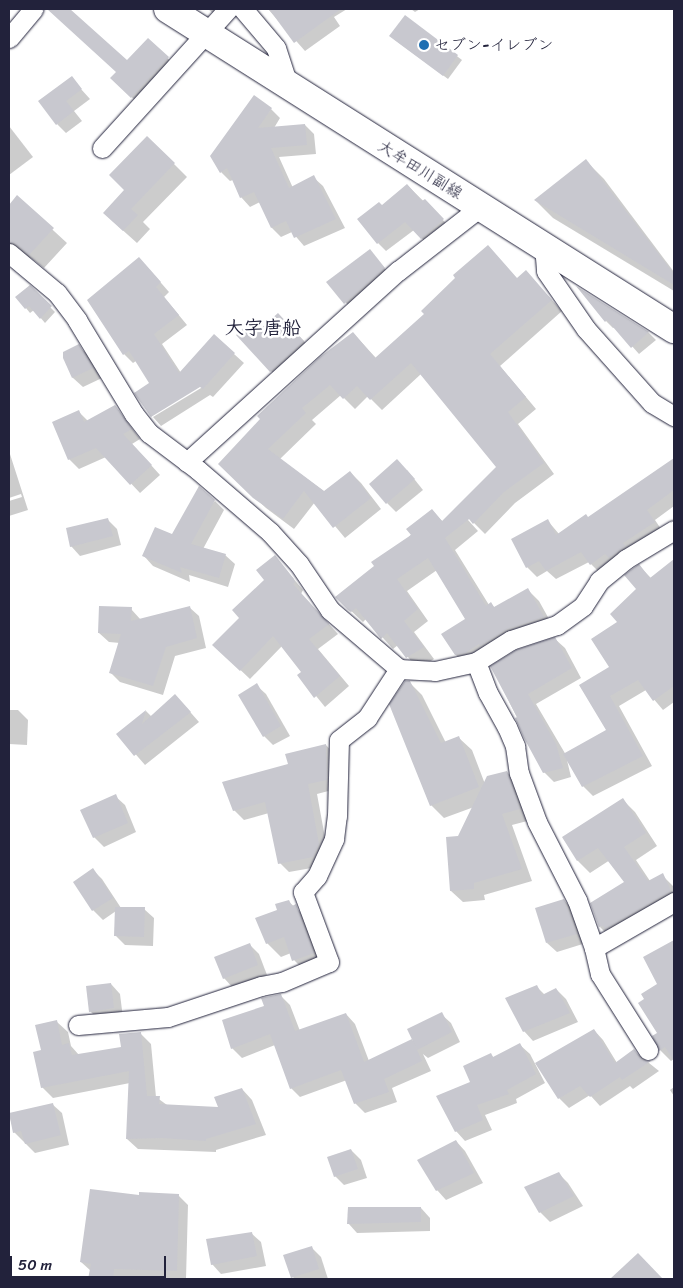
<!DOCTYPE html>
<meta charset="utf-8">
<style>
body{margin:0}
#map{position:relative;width:683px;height:1288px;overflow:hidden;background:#fff;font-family:Sriracha,"Klee One",sans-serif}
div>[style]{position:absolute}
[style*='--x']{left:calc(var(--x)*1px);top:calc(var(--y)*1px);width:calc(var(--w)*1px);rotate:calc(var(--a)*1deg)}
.shadow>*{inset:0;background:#0003}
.building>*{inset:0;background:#c8c8cf}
.roads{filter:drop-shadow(0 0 1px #22223b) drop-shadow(0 0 1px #22223b)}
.minor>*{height:19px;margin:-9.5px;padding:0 9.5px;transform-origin:9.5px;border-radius:9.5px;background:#fff}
.primary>*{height:28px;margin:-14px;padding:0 14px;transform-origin:14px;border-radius:14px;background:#fff}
.dots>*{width:14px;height:14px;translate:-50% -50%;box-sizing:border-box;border:2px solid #fff;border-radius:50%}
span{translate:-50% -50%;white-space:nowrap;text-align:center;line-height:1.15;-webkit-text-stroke:5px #fff;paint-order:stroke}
.poi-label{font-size:16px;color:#22223b}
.left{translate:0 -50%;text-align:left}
.street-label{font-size:16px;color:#22223b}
.quarter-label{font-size:19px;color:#22223b;font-weight:700}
.frame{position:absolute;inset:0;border:10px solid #22223b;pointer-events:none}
.scale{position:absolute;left:10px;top:1256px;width:156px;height:22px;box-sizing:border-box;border:2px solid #22223b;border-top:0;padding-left:6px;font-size:15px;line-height:18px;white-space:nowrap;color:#22223b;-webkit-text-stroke:4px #fff;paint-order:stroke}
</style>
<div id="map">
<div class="shadow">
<i style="clip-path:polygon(48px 9px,68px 9px,127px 62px,148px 40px,178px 68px,141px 106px,112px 78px,118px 72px)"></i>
<i style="clip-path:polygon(208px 9px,230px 9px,221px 20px)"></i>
<i style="clip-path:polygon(268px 9px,347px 9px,334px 17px,340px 26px,305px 51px)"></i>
<i style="clip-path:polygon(411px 9px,420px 9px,415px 12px)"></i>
<i style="clip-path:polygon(406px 17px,462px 60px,448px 79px,395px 40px)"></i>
<i style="clip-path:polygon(71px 78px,90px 99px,74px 111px,82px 121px,66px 133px,57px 124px)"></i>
<i style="clip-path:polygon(271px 109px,280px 118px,274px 128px,305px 125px,314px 134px,316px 154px,279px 157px,293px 188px,313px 177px,323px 186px,345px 228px,304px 246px,292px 232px,281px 237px,272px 228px,260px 202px,250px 207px,241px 197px,233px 180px,230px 181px,221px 172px)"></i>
<i style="clip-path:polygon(9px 126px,33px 157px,9px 175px)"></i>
<i style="clip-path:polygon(147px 137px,187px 177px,143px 222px,150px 229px,137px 243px,118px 226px,126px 190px)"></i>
<i style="clip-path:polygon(586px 161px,604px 179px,674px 272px,674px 291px,553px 218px,535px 200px)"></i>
<i style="clip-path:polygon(407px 185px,451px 228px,430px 247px,414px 230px,386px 251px,378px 243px,382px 207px)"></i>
<i style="clip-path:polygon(17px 197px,67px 243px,44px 268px,31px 258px,22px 256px,9px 244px,9px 206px)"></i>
<i style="clip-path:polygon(369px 251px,393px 278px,355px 313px,328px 282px)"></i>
<i style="clip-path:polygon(148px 268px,169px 292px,164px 297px,187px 325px,162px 344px,181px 373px,214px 336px,244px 363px,213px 397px,210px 395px,161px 426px,153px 417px,206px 385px,151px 384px,136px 361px,133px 363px,124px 354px)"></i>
<i style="clip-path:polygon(517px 279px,536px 283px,562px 311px,500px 366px,536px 409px,518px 424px,554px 474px,515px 503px,485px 534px,469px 518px,468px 520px,478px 531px,455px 550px,489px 605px,491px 604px,495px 608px,528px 590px,539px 601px,554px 628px,467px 666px,455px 654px,467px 619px,437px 570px,407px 591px,428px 621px,414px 632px,434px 659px,418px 669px,398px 645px,393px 649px,366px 619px,363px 622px,348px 608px,432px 510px,443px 522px,497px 467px,421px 374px,382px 410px,368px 396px,355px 409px,341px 395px,312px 420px,316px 424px,280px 459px,325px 492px,350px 472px,361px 483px,381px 509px,345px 538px,315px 502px,294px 529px,266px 508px,220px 464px,353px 333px,376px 358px)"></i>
<i style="clip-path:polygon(30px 287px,55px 312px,45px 323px,34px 310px,30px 313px,17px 297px)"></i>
<i style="clip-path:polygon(582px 291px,649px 333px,656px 340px,639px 354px,615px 327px,613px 328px,606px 321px)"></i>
<i style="clip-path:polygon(288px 324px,313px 351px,280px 380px,271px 371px,259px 333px)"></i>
<i style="clip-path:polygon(78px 346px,88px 355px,102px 378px,83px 387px,73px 378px,64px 358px)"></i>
<i style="clip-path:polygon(115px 406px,140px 439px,132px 444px,160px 475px,140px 493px,106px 457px,79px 469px,69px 459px,79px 412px,88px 421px)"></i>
<i style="clip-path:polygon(9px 451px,28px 510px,9px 516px,9px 501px,22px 497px,21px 494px,9px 498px)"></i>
<i style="clip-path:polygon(672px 461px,674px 463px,674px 506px,655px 520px,663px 532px,600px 573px,589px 562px,556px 579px,547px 571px,537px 577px,527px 567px,513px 539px,548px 521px,559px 534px,588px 518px)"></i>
<i style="clip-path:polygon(407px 470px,423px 490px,396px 512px,387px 503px)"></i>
<i style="clip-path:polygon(215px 501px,224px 510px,203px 549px,225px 555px,235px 564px,228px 587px,189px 575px,190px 582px,153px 566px,144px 556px,173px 536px)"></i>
<i style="clip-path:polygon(107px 519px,117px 529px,121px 545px,80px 556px,71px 546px)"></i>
<i style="clip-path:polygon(275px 557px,303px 590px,301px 594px,338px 634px,318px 649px,349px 686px,325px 707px,299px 675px,302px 672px,282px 646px,250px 679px,214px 645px,240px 618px,266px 580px)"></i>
<i style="clip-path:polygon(674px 560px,674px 702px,663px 710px,646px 690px,619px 706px,652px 766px,593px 796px,583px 786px,567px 760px,571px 777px,554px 782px,544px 772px,492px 667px,555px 639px,565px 648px,581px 678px,536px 704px,566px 755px,608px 730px,611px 667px,619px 622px,638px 589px,639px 566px,651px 578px)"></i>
<i style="clip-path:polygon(189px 607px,199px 616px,206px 648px,175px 656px,163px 695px,120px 682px,110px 672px,120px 643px,109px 642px,99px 633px,131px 609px,141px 620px)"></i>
<i style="clip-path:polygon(409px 682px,422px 695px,446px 743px,459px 738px,472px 750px,485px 784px,507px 772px,518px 784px,531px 820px,512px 825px,532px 881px,484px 895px,485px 900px,463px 902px,451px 891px,459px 837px,474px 807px,444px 818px,431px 805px)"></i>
<i style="clip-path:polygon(256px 685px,266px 694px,290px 736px,273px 745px,264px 736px)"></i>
<i style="clip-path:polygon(184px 705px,199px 722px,145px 765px,118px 734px,146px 711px,152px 717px)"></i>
<i style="clip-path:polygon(9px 710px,18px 710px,28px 720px,27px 745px,9px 744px)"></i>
<i style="clip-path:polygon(326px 745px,335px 755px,336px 789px,317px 794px,328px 854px,323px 866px,289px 872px,280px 863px,269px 813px,244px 820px,234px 810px,289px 765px)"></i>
<i style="clip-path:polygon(115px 796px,125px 805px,136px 832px,104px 847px,94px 837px)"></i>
<i style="clip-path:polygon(623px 800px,635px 812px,657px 846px,636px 860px,650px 881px,662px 875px,674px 887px,674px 909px,612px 939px,600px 927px,626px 882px,610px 860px,590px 873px,578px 861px,563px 838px)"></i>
<i style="clip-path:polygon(93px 870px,102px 879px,121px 908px,144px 909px,154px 918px,153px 946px,125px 945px,116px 936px,116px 911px,103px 920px,93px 910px,75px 882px)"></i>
<i style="clip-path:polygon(564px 900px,573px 910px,586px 943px,557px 952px,547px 943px)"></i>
<i style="clip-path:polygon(288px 901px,309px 920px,327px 968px,308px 974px,294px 960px,291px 953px,281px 957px,267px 943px,278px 911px)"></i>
<i style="clip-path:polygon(674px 941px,674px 1059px,671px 1061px,660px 1050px,659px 984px,645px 958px)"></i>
<i style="clip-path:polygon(250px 945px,259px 954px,267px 975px,233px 988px,224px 978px)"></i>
<i style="clip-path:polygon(111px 984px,120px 994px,123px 1018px,100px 1021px,90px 1011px)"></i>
<i style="clip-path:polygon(536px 986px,545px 995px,556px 989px,566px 999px,578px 1022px,533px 1041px,524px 1031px)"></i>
<i style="clip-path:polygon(280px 995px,290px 1005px,300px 1031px,346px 1014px,355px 1024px,369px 1061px,414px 1040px,441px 1014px,451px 1023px,460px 1042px,428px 1058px,423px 1054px,431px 1071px,392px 1088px,397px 1102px,365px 1113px,355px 1103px,347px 1080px,300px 1097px,291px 1088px,275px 1045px,242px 1058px,232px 1048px,265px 1006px)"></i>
<i style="clip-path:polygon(57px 1022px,68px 1032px,71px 1046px,79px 1055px,122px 1048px,140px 1033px,151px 1044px,156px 1097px,167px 1105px,220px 1109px,242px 1089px,252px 1100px,266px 1135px,216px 1150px,216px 1152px,138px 1149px,127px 1139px,130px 1083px,53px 1098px,42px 1087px,43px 1051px)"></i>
<i style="clip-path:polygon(594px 1030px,603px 1040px,617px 1063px,634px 1051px,659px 1071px,633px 1089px,630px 1086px,600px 1106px,590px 1095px,569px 1108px,559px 1098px)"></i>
<i style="clip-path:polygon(520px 1045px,530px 1054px,545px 1083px,516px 1099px,517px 1103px,485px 1115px,492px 1130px,465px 1141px,456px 1131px,472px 1083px,491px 1055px,494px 1058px)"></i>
<i style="clip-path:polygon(674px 1087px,674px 1096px,670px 1090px)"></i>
<i style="clip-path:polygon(52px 1104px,62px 1113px,69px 1145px,35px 1153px,14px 1132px,9px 1114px)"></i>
<i style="clip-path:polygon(456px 1141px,465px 1151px,483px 1183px,446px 1200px,437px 1190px)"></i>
<i style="clip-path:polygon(351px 1150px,361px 1160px,367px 1178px,344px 1185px,335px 1176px)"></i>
<i style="clip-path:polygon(558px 1173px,568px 1183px,583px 1206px,550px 1222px,540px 1212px)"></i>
<i style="clip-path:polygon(179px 1196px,188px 1205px,186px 1279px,90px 1279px,91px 1271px,81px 1262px)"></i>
<i style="clip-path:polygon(421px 1208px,430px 1218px,430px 1231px,357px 1233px,348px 1223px)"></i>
<i style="clip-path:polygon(251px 1233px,261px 1242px,266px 1266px,221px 1274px,212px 1264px)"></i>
<i style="clip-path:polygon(311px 1247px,321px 1257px,328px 1279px,294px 1279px,285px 1256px)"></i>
</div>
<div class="building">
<i style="clip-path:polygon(47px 9px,70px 9px,127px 60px,148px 38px,169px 57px,131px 98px,110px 78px,116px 72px)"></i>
<i style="clip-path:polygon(269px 9px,341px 9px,294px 43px)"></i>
<i style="clip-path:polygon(405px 15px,458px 55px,443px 76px,389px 36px)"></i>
<i style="clip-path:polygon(72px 76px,82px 89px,66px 101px,74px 111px,56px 125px,38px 101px)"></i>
<i style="clip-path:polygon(254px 95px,272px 108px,258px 128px,305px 124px,307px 145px,271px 148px,289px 188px,314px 175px,336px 219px,294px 238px,286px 221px,271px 228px,254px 192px,240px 198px,227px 168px,220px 173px,210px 156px)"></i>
<i style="clip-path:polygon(147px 136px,175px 163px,131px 209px,138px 215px,123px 231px,103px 213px,124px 190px,109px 175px)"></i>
<i style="clip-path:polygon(586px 159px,674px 274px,674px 285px,534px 200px)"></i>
<i style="clip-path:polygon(407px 184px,422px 201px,425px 199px,444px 219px,421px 239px,405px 222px,377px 244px,357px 219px,379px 202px,382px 205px)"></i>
<i style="clip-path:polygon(17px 195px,54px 228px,29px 255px,16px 244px,9px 242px,9px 205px)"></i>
<i style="clip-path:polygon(488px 245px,517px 278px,526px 270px,552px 300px,490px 354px,526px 397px,508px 412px,544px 463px,504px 492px,473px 524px,469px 519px,445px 538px,486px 606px,491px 602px,494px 607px,528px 588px,544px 617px,507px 629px,480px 646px,479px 644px,465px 653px,455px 655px,441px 634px,465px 619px,428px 558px,397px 579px,418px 609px,404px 621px,424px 647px,406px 658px,387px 633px,381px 639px,356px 608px,351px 612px,348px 610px,335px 597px,374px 566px,371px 562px,411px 535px,406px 529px,432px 509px,442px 521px,496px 467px,411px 363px,370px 400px,357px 386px,343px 399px,330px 385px,302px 408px,306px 413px,268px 449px,324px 491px,350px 471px,371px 498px,333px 528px,304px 491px,283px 519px,253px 498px,218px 464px,260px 419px,257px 416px,320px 357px,353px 332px,375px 358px,424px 314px,421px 311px,455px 278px,453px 275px)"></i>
<i style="clip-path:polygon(370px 249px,385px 268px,344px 304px,326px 282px)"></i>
<i style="clip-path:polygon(139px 257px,161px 282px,156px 287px,179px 315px,154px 334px,179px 373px,214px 334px,235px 353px,203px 389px,200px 387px,151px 417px,134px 393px,149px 383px,129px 351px,123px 355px,87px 300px)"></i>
<i style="clip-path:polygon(30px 285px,52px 306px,40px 319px,29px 306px,25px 309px,15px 297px)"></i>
<i style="clip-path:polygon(576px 286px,649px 332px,631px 348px,607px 320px,605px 322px)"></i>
<i style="clip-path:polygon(278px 313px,304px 341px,270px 372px,236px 335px,250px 322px,258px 331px)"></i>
<i style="clip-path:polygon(79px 344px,93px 368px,72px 378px,63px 358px,63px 352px)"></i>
<i style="clip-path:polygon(115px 405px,132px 429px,123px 434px,152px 465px,130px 485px,96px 448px,68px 460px,52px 422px,79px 410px,84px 422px)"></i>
<i style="clip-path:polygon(674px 458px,674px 490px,647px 510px,655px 522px,623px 543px,625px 546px,609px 558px,605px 554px,590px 565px,581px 552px,546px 571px,539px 561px,526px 568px,511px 539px,548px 519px,556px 535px,586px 514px,588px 517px)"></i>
<i style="clip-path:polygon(397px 459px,415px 479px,386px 504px,369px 484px)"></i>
<i style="clip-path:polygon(199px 486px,215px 500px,191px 544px,226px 554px,219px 578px,180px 567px,182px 573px,142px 556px,155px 527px,172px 534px)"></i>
<i style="clip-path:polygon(108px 518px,113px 536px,70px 547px,66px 528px)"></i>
<i style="clip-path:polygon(275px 555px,294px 579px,295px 582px,293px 584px,329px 624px,309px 639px,340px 676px,314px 698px,297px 675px,301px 672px,273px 636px,240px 671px,212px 645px,239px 618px,232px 610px,264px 580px,256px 570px)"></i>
<i style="clip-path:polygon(674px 559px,674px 686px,653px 701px,638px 680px,610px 696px,643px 756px,582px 787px,563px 754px,606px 730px,579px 685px,609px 667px,591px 639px,617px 622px,610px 614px,636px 589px,624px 575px,639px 564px,650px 578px)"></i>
<i style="clip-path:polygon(99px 606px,132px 607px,131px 621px,190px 606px,197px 638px,166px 647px,153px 686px,109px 673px,121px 634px,98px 633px)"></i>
<i style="clip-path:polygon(555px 637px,572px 668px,528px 694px,556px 744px,563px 768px,543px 773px,524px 738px,515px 718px,517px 717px,490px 666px,516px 650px)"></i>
<i style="clip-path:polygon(405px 681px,410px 681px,441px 743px,459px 736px,479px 787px,430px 806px,389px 704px)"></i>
<i style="clip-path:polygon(257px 683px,281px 726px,263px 737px,238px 695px)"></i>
<i style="clip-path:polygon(175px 694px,191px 712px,134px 756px,116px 734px,146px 710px,142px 724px)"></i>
<i style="clip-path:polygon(326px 744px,327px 780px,308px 784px,319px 844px,313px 857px,278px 864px,265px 802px,233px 811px,222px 782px,288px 764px,285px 754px)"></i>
<i style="clip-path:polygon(507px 771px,520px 809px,502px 814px,522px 869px,474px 883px,474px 889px,450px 891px,446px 837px,458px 836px,487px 776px)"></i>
<i style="clip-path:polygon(116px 794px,128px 823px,93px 838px,80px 810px)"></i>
<i style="clip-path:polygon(623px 798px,646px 833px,624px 847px,648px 881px,663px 873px,671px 891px,605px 929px,603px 926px,599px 927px,590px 903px,624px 882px,598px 848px,577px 861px,562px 837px)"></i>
<i style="clip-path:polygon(93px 868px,113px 898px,92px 911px,73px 882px)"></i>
<i style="clip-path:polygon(564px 899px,577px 934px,546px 943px,535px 908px)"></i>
<i style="clip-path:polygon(289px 900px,292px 906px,296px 904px,314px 953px,292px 961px,284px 937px,266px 944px,255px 918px,277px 910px,275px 904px)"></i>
<i style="clip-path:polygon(115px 907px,145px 907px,144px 937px,114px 936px)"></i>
<i style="clip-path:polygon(674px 940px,674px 1061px,665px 1047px,659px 1051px,652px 1036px,657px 1033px,638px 1003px,644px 999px,641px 994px,657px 984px,643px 957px)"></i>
<i style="clip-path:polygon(250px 943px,258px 965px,223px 979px,214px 957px)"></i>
<i style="clip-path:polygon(111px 983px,114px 1008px,89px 1012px,86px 986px)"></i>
<i style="clip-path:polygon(537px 985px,542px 995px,556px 988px,570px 1013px,523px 1032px,505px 998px)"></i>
<i style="clip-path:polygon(281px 994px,295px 1031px,346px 1013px,364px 1062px,412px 1039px,422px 1061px,384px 1079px,389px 1092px,354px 1104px,341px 1070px,290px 1089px,270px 1034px,231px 1049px,222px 1020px,264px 1006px,261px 998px)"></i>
<i style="clip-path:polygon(442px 1012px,452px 1032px,417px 1050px,407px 1029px)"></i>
<i style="clip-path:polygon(57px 1020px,62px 1045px,69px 1043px,72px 1055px,121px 1047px,119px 1034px,141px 1032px,147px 1096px,160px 1096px,159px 1104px,218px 1107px,214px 1097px,242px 1088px,256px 1124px,206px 1139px,206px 1141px,162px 1138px,126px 1139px,129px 1071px,41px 1088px,33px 1052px,41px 1050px,35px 1025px)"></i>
<i style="clip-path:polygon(594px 1029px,615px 1063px,634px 1049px,642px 1060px,651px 1061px,622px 1080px,620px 1077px,590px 1097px,580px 1086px,558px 1099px,535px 1063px)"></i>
<i style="clip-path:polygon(520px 1043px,536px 1074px,507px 1090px,509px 1094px,477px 1105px,483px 1120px,455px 1132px,436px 1096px,470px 1082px,463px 1066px,491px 1053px,493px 1057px)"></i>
<i style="clip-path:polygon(53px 1103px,61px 1135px,25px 1144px,21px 1131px,13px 1133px,9px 1113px)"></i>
<i style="clip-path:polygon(456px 1140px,474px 1173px,436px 1191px,417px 1160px)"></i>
<i style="clip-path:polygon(351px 1149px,358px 1169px,334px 1177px,327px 1157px)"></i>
<i style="clip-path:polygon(559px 1172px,574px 1196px,539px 1213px,524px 1187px)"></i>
<i style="clip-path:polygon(90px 1189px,139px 1195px,139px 1192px,179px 1194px,177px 1271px,114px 1269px,113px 1279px,88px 1279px,91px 1264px,80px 1262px)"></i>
<i style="clip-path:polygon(348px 1207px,421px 1207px,421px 1222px,347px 1224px)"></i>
<i style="clip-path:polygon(252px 1232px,257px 1256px,211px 1265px,206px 1239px)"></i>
<i style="clip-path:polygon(312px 1246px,319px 1269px,291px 1278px,283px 1255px)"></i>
<i style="clip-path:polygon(638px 1253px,663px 1279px,610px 1279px)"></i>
</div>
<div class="roads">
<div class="minor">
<i style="--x:243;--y:9;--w:51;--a:49.8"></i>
<i style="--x:276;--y:48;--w:40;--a:72"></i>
<i style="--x:9;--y:38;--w:38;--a:-50"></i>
<i style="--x:102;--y:148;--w:188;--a:-47.8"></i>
<i style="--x:544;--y:246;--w:25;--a:85"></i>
<i style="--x:546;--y:271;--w:70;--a:55.4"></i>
<i style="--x:586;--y:329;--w:99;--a:48.3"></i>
<i style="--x:652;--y:403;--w:26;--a:31"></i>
<i style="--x:9;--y:253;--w:62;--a:39.8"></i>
<i style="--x:57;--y:293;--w:34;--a:53"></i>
<i style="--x:77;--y:320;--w:110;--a:58.8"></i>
<i style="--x:134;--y:414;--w:24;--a:52"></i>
<i style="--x:149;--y:433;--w:61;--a:37.1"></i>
<i style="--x:198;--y:470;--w:95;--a:40.7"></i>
<i style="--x:270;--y:532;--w:43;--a:47.8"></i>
<i style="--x:299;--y:564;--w:55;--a:56"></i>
<i style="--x:330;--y:610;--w:91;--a:40.5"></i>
<i style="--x:399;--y:669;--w:36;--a:3"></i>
<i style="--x:435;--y:671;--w:42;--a:-12.4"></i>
<i style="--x:476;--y:662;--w:41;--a:-32.2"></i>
<i style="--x:511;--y:640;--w:48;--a:-18.1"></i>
<i style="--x:557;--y:625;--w:32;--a:-36"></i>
<i style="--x:583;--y:606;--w:30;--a:-57"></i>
<i style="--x:599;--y:581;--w:35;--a:-39"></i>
<i style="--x:626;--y:559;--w:56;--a:-31.1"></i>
<i style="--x:187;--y:462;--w:285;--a:-42.2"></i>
<i style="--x:398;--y:271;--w:103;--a:-37.9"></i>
<i style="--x:476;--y:662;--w:33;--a:69"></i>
<i style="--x:488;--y:693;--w:39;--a:61"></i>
<i style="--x:507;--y:727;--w:21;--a:67"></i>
<i style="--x:515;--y:746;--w:27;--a:82"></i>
<i style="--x:519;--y:773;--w:52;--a:69.8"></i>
<i style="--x:537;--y:822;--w:88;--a:62.9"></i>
<i style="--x:577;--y:900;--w:51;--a:70.5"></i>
<i style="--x:594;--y:948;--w:27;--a:77"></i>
<i style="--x:600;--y:974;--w:90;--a:57.7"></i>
<i style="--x:594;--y:948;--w:92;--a:-29.9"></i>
<i style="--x:78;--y:1025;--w:90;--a:-5.1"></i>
<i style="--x:168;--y:1017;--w:98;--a:-18.4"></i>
<i style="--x:261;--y:986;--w:21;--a:-11"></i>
<i style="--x:282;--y:982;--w:51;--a:-23.1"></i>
<i style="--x:329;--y:962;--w:75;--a:-110.4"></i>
<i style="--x:303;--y:892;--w:21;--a:-49"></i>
<i style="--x:317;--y:876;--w:41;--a:-65.3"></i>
<i style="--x:334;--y:839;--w:23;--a:-83"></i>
<i style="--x:337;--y:816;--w:76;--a:-88.5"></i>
<i style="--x:339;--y:740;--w:36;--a:-38"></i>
<i style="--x:367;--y:718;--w:59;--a:-56.9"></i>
</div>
<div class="primary">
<i style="--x:168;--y:9;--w:599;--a:32.31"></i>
</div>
</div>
<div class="dots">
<i style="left:424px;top:45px;background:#1f6fb2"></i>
</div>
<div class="poi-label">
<span class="left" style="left:434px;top:45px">セブン-イレブン</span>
</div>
<div class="street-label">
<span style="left:420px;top:170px;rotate:32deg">大牟田川副線</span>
</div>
<div class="quarter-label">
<span style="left:263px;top:328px">大字唐船</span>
</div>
<div class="frame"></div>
<div class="scale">50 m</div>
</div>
